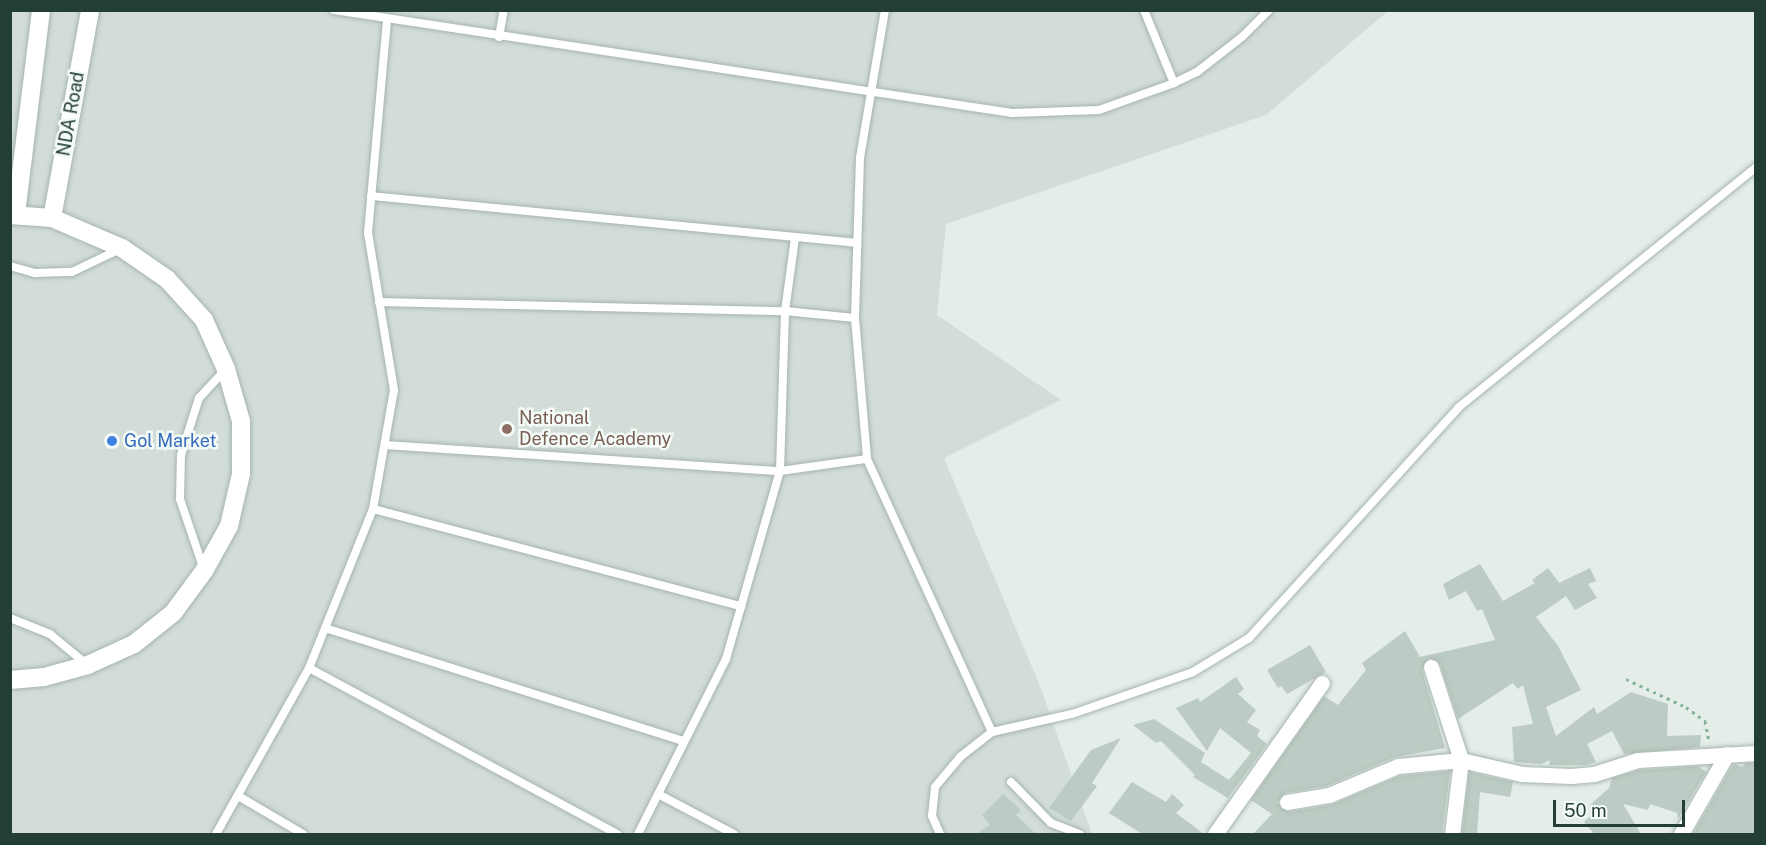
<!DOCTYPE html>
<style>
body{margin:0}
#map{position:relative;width:1766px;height:845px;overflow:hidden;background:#e4ede8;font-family:"Public Sans",sans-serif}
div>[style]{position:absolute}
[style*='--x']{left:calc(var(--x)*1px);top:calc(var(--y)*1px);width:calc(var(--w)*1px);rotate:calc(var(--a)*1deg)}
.built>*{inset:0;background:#d2ddd7}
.building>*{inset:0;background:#bccbc3}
.path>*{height:3px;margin-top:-1.5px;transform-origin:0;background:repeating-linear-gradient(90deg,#84b19d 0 3px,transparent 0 7.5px)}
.roads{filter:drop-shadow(0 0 2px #a6b5ae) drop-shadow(0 0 2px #a6b5ae)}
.service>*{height:8px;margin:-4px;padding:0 4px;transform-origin:4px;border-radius:4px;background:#fff}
.minor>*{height:15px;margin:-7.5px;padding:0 7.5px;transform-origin:7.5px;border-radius:7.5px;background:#fff}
.tertiary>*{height:18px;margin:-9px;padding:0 9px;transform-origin:9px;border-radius:9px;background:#fff}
.dots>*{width:16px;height:16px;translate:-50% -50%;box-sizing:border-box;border:3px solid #f4faf6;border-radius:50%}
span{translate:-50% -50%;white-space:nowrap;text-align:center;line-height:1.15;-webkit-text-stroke:5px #f4faf6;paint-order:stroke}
.street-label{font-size:18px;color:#233f34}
.education-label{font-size:18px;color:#785e54}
.left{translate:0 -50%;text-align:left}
.shop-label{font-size:18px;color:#366cbe}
.frame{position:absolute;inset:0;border:12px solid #233f34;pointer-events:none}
.scale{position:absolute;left:1553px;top:800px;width:132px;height:27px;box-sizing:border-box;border:3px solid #233f34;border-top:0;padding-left:8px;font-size:18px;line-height:21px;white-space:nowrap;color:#233f34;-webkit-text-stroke:4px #f4faf6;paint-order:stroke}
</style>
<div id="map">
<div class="built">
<i style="clip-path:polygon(10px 11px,1388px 11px,1266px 115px,946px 224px,937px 315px,1061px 400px,944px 458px,1040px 686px,1092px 834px,11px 834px)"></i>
</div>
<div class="building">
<i style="clip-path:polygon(1480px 564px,1503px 601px,1535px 583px,1532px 580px,1548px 568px,1559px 583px,1590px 568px,1596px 581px,1588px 584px,1597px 598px,1575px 610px,1566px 596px,1536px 617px,1558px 646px,1581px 690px,1546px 707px,1556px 736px,1594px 707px,1597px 714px,1631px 692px,1668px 704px,1667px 736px,1701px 735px,1700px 747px,1624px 754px,1612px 731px,1587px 744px,1596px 762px,1587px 765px,1549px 765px,1550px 760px,1541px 764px,1514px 762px,1512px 727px,1533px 724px,1523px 685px,1518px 689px,1513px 683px,1458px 719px,1440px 664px,1429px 658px,1422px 670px,1445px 748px,1395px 757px,1326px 786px,1285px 793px,1277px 803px,1288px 812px,1331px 805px,1400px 776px,1450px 771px,1442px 834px,1253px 834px,1272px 814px,1251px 800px,1324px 696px,1338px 705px,1366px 670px,1362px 663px,1405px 631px,1420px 657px,1495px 640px,1482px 609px,1477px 611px,1466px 591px,1449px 600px,1443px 584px)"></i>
<i style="clip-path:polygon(1310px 645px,1326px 672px,1287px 694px,1281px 686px,1278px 688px,1267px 670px)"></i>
<i style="clip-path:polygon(1236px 677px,1244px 689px,1238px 694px,1256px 710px,1247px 722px,1260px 730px,1257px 736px,1267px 744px,1228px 798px,1193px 777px,1195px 775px,1161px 741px,1156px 743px,1133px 725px,1154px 719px,1205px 753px,1201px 762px,1229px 780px,1251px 753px,1220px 728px,1207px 751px,1176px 708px,1198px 698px,1200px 702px)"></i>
<i style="clip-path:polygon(1121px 738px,1092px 783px,1097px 786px,1071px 821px,1049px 808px,1091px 750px)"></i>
<i style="clip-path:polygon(1746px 763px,1755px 763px,1755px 834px,1693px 834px,1728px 773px,1734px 764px,1742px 767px)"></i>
<i style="clip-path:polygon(1698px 766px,1706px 772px,1678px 819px,1677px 813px,1650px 804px,1648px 810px,1623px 804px,1641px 834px,1594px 834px,1584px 822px,1596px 811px,1590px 805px,1609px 788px,1612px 778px,1640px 770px)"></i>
<i style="clip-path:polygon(1469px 772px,1513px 782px,1510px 797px,1480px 792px,1477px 834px,1462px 834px)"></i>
<i style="clip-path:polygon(1132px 782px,1166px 802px,1172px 794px,1184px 805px,1176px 813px,1204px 834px,1142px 834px,1109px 813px)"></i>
<i style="clip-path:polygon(1003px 794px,1021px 810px,1016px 815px,1036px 834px,976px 834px,990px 825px,982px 815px)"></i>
</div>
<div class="path">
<i style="--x:1626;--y:679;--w:66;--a:25"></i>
<i style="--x:1686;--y:707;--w:24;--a:36"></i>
<i style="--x:1705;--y:721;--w:20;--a:79"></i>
</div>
<div class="roads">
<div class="service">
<i style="--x:334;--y:10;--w:686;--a:8.64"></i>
<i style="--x:1012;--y:113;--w:87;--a:-2"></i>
<i style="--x:1099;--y:110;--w:80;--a:-19.8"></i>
<i style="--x:1174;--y:83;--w:25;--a:-26"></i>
<i style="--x:1197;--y:72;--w:58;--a:-38"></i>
<i style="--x:1243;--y:36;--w:37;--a:-45"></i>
<i style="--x:885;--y:10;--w:150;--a:99.6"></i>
<i style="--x:860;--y:158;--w:160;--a:91.8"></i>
<i style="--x:855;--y:318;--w:142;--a:85.1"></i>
<i style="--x:867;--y:459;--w:300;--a:65.4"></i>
<i style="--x:1144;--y:10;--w:79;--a:67.7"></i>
<i style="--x:499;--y:37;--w:27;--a:-80"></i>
<i style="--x:371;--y:196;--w:488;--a:5.5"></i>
<i style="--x:10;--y:266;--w:26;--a:16"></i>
<i style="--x:35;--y:273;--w:37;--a:-2"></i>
<i style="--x:72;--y:272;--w:53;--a:-25.6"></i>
<i style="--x:379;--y:302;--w:406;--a:1.3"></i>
<i style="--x:785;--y:311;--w:70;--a:5.7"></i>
<i style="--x:385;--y:445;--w:396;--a:3.8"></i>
<i style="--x:780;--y:471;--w:88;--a:-7.9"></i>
<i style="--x:373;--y:509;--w:381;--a:14.8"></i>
<i style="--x:203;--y:567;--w:72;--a:-108.7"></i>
<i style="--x:180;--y:499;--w:44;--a:-88.7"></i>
<i style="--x:181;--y:455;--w:60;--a:-72.5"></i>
<i style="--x:199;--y:398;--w:37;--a:-47"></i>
<i style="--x:10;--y:618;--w:43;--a:21.8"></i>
<i style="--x:50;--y:634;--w:45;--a:39.6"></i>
<i style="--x:325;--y:628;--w:376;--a:17.5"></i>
<i style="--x:309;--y:668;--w:350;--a:28.3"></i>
<i style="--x:1011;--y:782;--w:57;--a:45.7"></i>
<i style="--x:1051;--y:823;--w:31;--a:21"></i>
<i style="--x:658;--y:794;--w:86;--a:27.8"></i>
<i style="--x:240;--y:797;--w:73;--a:30.4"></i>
<i style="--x:216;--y:834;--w:190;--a:-60.7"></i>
<i style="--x:309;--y:668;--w:171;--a:-68.1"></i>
<i style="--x:373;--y:509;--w:121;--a:-80"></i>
<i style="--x:394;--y:390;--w:159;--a:-99.4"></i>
<i style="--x:368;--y:233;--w:215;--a:-84.9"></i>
<i style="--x:638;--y:834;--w:196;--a:-63.3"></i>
<i style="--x:726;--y:659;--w:196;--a:-74"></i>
<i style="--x:780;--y:471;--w:160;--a:-88.2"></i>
<i style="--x:785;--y:311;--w:74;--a:-82.2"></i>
<i style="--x:940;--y:834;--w:20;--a:-114"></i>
<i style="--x:932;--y:816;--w:29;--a:-84"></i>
<i style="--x:935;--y:787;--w:39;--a:-50"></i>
<i style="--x:960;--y:757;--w:41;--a:-38"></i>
<i style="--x:992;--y:732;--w:82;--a:-12.7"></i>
<i style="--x:1072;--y:714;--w:128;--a:-19.1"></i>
<i style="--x:1193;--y:672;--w:66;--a:-31.3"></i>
<i style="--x:1249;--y:638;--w:312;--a:-47.7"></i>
<i style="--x:1459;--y:407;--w:382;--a:-38.9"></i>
</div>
<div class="minor">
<i style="--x:1431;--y:667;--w:98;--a:72.1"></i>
<i style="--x:1461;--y:760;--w:75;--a:96.9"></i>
<i style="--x:1287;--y:802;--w:43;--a:-9.5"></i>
<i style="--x:1329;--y:795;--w:75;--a:-22.8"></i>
<i style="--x:1398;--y:766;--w:63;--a:-5.4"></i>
<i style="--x:1461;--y:760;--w:63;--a:12.9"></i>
<i style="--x:1522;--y:774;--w:49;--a:2.3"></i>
<i style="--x:1571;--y:776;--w:23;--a:-5"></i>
<i style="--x:1594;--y:774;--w:46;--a:-17.7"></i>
<i style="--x:1638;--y:760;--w:118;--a:-3.4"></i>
<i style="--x:1215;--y:834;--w:185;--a:-54.7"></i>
<i style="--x:1681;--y:834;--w:92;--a:-60.1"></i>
</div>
<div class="tertiary">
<i style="--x:16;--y:214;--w:206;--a:-83"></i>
<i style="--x:10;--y:215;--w:42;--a:4.1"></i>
<i style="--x:52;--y:218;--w:76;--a:23.2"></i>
<i style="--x:122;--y:248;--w:55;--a:34.6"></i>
<i style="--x:167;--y:279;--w:55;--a:47.9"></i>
<i style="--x:204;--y:320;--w:54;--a:65.8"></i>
<i style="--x:226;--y:369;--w:54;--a:73.9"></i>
<i style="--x:241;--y:421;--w:53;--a:90"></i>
<i style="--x:241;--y:474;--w:53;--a:103"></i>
<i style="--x:229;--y:526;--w:51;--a:119.1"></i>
<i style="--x:204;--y:571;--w:52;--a:126.4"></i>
<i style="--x:173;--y:613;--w:50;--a:141.5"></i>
<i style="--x:134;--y:644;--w:51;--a:155.5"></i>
<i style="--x:88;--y:665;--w:46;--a:164.7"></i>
<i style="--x:44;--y:677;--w:34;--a:175"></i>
<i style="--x:52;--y:218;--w:211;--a:-79.6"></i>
</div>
</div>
<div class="dots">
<i style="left:507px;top:429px;background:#8d6e63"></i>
<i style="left:112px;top:441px;background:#3f7fe0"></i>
</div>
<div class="street-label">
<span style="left:71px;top:114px;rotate:-80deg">NDA Road</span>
</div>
<div class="education-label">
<span class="left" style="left:519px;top:429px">National<br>Defence Academy</span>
</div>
<div class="shop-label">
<span class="left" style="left:124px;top:441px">Gol Market</span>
</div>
<div class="frame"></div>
<div class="scale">50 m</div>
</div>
